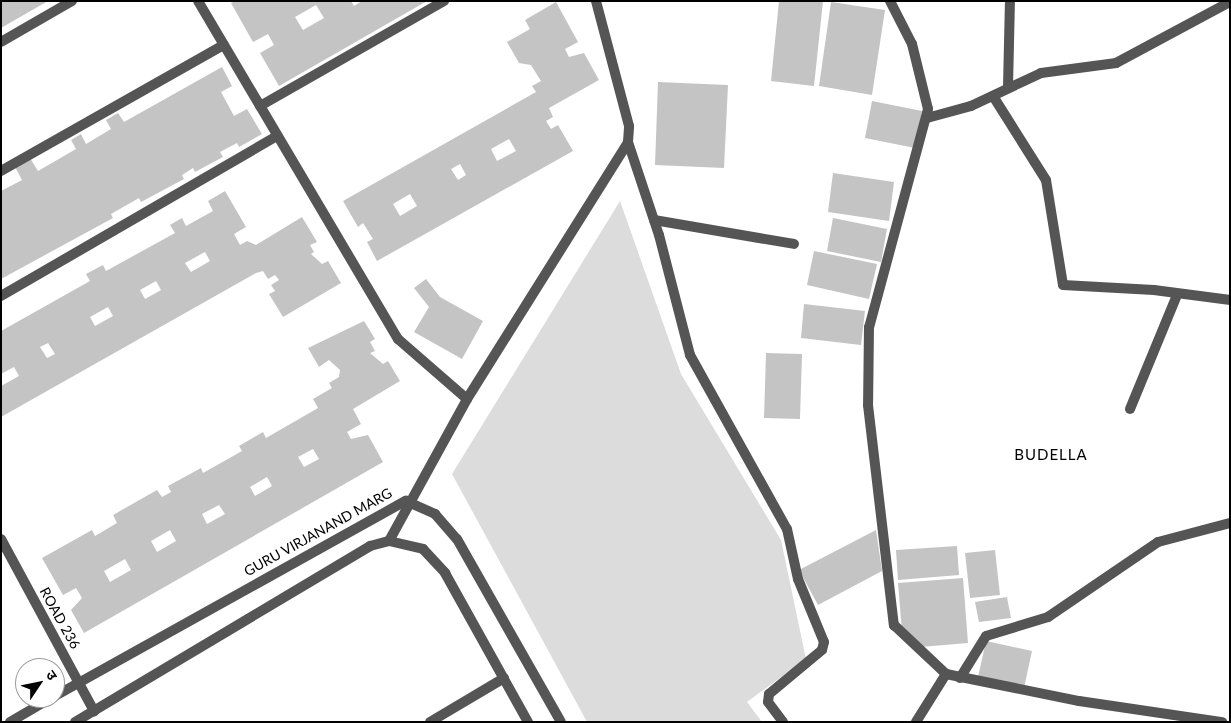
<!DOCTYPE html>
<meta charset="utf-8">
<style>
body{margin:0}
#map{position:relative;width:1231px;height:723px;overflow:hidden;background:#fff;font-family:Lato,"Noto Sans Devanagari",sans-serif}
div>[style]{position:absolute}
[style*='--x']{left:calc(var(--x)*1px);top:calc(var(--y)*1px);width:calc(var(--w)*1px);rotate:calc(var(--a)*1deg)}
.green>*{inset:0;background:#dcdcdc}
.building>*{inset:0;background:#c4c4c4}
.service>*{height:10px;margin:-5px;padding:0 5px;transform-origin:5px;border-radius:5px;background:#555}
.minor>*{height:10px;margin:-5px;padding:0 5px;transform-origin:5px;border-radius:5px;background:#555}
.tertiary>*{height:10px;margin:-5px;padding:0 5px;transform-origin:5px;border-radius:5px;background:#555}
span{translate:-50% -50%;white-space:nowrap;text-align:center;line-height:1.15;-webkit-text-stroke:4.5px #fff;paint-order:stroke}
.street-label{font-size:14px;color:#000}
.neighbourhood-label{font-size:15px;color:#000;letter-spacing:1px}
.frame{position:absolute;inset:0;border:2px solid #000;pointer-events:none}
.north{position:absolute;left:15px;top:658px;width:50px;height:50px;box-sizing:border-box;background:#fff;border:1px solid #999;border-radius:50%;rotate:56deg;font-size:14px;font-weight:700;line-height:20px;text-align:center;color:#000}
.north::after{content:'';display:block;margin:auto;width:18px;height:22px;background:#000;clip-path:polygon(50% 0,100% 100%,50% 72%,0 100%)}
</style>
<div id="map">
<div class="green">
<i style="clip-path:polygon(620px 201px,681px 374px,781px 540px,806px 659px,747px 702px,762px 722px,587px 722px,452px 474px)"></i>
</div>
<div class="building">
<i style="clip-path:polygon(1px 1px,48px 1px,1px 28px)"></i>
<i style="clip-path:polygon(evenodd,235px 1px,351px 1px,354px 6px,362px 1px,427px 1px,279px 86px,260px 53px,274px 45px,268px 34px,253px 42px,231px 3px,235px 1px,316px 5px,324px 18px,303px 30px,295px 17px,316px 5px)"></i>
<i style="clip-path:polygon(779px 1px,823px 1px,814px 86px,771px 81px)"></i>
<i style="clip-path:polygon(evenodd,556px 2px,578px 42px,565px 49px,569px 57px,584px 53px,599px 80px,549px 108px,553px 117px,546px 121px,551px 129px,558px 125px,573px 151px,377px 261px,367px 242px,373px 239px,363px 223px,358px 227px,343px 201px,536px 92px,532px 86px,541px 81px,531px 65px,519px 63px,507px 42px,530px 29px,525px 20px,556px 2px,509px 139px,516px 151px,497px 161px,491px 149px,509px 139px,556px 2px,460px 164px,466px 175px,458px 180px,451px 169px,460px 164px,556px 2px,410px 194px,417px 206px,400px 216px,393px 204px,410px 194px)"></i>
<i style="clip-path:polygon(831px 2px,885px 10px,872px 95px,819px 86px)"></i>
<i style="clip-path:polygon(222px 67px,232px 86px,221px 92px,234px 116px,247px 109px,262px 134px,239px 147px,237px 143px,220px 152px,223px 157px,195px 172px,193px 168px,182px 175px,184px 179px,141px 202px,139px 198px,111px 214px,113px 218px,1px 279px,1px 191px,22px 180px,15px 167px,30px 158px,38px 171px,76px 149px,71px 140px,81px 134px,86px 144px,111px 129px,106px 120px,118px 113px,124px 122px)"></i>
<i style="clip-path:polygon(658px 82px,728px 85px,724px 168px,655px 165px)"></i>
<i style="clip-path:polygon(872px 101px,922px 111px,915px 148px,865px 138px)"></i>
<i style="clip-path:polygon(833px 173px,894px 182px,889px 221px,828px 212px)"></i>
<i style="clip-path:polygon(evenodd,225px 191px,246px 227px,234px 234px,240px 245px,247px 241px,256px 245px,302px 217px,317px 242px,310px 245px,314px 252px,311px 254px,322px 264px,328px 261px,341px 283px,283px 317px,269px 294px,275px 291px,271px 285px,279px 280px,275px 275px,268px 279px,263px 271px,256px 273px,1px 417px,1px 386px,19px 376px,14px 367px,1px 374px,1px 331px,90px 281px,86px 274px,103px 265px,106px 271px,175px 233px,170px 225px,182px 218px,186px 226px,213px 211px,208px 201px,225px 191px,205px 252px,210px 261px,191px 272px,185px 263px,205px 252px,225px 191px,156px 281px,161px 290px,145px 299px,140px 290px,156px 281px,225px 191px,108px 307px,113px 316px,95px 326px,90px 317px,108px 307px,225px 191px,48px 343px,55px 354px,47px 358px,40px 347px,48px 343px)"></i>
<i style="clip-path:polygon(833px 218px,887px 229px,881px 262px,827px 251px)"></i>
<i style="clip-path:polygon(814px 251px,877px 264px,869px 299px,807px 285px)"></i>
<i style="clip-path:polygon(426px 279px,440px 297px,483px 321px,462px 359px,414px 332px,429px 307px,414px 288px)"></i>
<i style="clip-path:polygon(804px 304px,865px 311px,861px 345px,801px 338px)"></i>
<i style="clip-path:polygon(evenodd,364px 321px,375px 339px,370px 342px,375px 351px,370px 353px,383px 364px,388px 361px,400px 381px,353px 409px,361px 424px,347px 432px,351px 439px,368px 435px,383px 462px,84px 633px,71px 610px,82px 598px,76px 588px,63px 595px,42px 558px,92px 530px,95px 536px,117px 523px,113px 515px,157px 490px,162px 497px,171px 492px,168px 486px,201px 468px,203px 473px,242px 451px,239px 446px,263px 432px,266px 438px,318px 408px,313px 399px,332px 388px,329px 383px,339px 377px,340px 370px,329px 360px,319px 367px,308px 348px,364px 321px,313px 449px,319px 459px,304px 467px,298px 457px,313px 449px,364px 321px,267px 477px,272px 486px,255px 496px,250px 487px,267px 477px,364px 321px,219px 505px,225px 514px,207px 524px,202px 514px,219px 505px,364px 321px,170px 530px,176px 541px,157px 552px,151px 541px,170px 530px,364px 321px,125px 559px,131px 570px,110px 582px,104px 571px,125px 559px)"></i>
<i style="clip-path:polygon(766px 353px,802px 354px,800px 419px,764px 418px)"></i>
<i style="clip-path:polygon(876px 530px,882px 571px,818px 605px,799px 570px)"></i>
<i style="clip-path:polygon(957px 546px,959px 575px,898px 580px,896px 550px)"></i>
<i style="clip-path:polygon(995px 550px,1000px 595px,970px 598px,965px 553px)"></i>
<i style="clip-path:polygon(963px 578px,968px 643px,920px 647px,902px 631px,898px 583px)"></i>
<i style="clip-path:polygon(1007px 597px,1011px 618px,979px 622px,975px 602px)"></i>
<i style="clip-path:polygon(986px 641px,1032px 651px,1024px 688px,978px 677px)"></i>
</div>
<div class="service">
<i style="--x:654;--y:220;--w:142;--a:9.7"></i>
</div>
<div class="minor">
<i style="--x:198;--y:1;--w:393;--a:59.4"></i>
<i style="--x:398;--y:339;--w:91;--a:41"></i>
<i style="--x:890;--y:1;--w:48;--a:62.9"></i>
<i style="--x:912;--y:44;--w:67;--a:76.2"></i>
<i style="--x:928;--y:109;--w:226;--a:105.1"></i>
<i style="--x:869;--y:327;--w:78;--a:90.7"></i>
<i style="--x:868;--y:405;--w:222;--a:83.3"></i>
<i style="--x:894;--y:625;--w:71;--a:43.3"></i>
<i style="--x:946;--y:674;--w:136;--a:11.5"></i>
<i style="--x:1079;--y:701;--w:145;--a:8.4"></i>
<i style="--x:1;--y:42;--w:82;--a:-30"></i>
<i style="--x:1008;--y:87;--w:86;--a:-88.7"></i>
<i style="--x:993;--y:96;--w:99;--a:57.8"></i>
<i style="--x:1046;--y:180;--w:106;--a:80.8"></i>
<i style="--x:1063;--y:285;--w:91;--a:3.1"></i>
<i style="--x:1154;--y:290;--w:77;--a:7.5"></i>
<i style="--x:260;--y:106;--w:212;--a:-29.7"></i>
<i style="--x:927;--y:118;--w:46;--a:-15.3"></i>
<i style="--x:971;--y:106;--w:77;--a:-25.2"></i>
<i style="--x:1041;--y:73;--w:76;--a:-7.6"></i>
<i style="--x:1116;--y:63;--w:129;--a:-28.2"></i>
<i style="--x:628;--y:142;--w:98;--a:71.6"></i>
<i style="--x:659;--y:235;--w:124;--a:75.5"></i>
<i style="--x:690;--y:355;--w:199;--a:60.9"></i>
<i style="--x:787;--y:529;--w:51;--a:77.6"></i>
<i style="--x:798;--y:579;--w:68;--a:67.6"></i>
<i style="--x:824;--y:642;--w:8;--a:104"></i>
<i style="--x:822;--y:650;--w:69;--a:140.3"></i>
<i style="--x:769;--y:694;--w:8;--a:97"></i>
<i style="--x:768;--y:702;--w:25;--a:53"></i>
<i style="--x:1;--y:171;--w:256;--a:-29.5"></i>
<i style="--x:1;--y:296;--w:319;--a:-30.1"></i>
<i style="--x:1130;--y:409;--w:123;--a:-67.6"></i>
<i style="--x:389;--y:541;--w:162;--a:-61.2"></i>
<i style="--x:467;--y:399;--w:303;--a:-57.9"></i>
<i style="--x:628;--y:142;--w:16;--a:-86"></i>
<i style="--x:629;--y:126;--w:129;--a:-104.8"></i>
<i style="--x:960;--y:678;--w:49;--a:-58.2"></i>
<i style="--x:986;--y:636;--w:65;--a:-17"></i>
<i style="--x:1048;--y:617;--w:133;--a:-34.3"></i>
<i style="--x:1158;--y:542;--w:74;--a:-14.8"></i>
<i style="--x:430;--y:722;--w:86;--a:-30.7"></i>
<i style="--x:916;--y:722;--w:57;--a:-58"></i>
</div>
<div class="tertiary">
<i style="--x:1;--y:539;--w:196;--a:61.6"></i>
<i style="--x:55;--y:696;--w:402;--a:-29.1"></i>
<i style="--x:406;--y:501;--w:32;--a:24"></i>
<i style="--x:435;--y:514;--w:33;--a:49"></i>
<i style="--x:457;--y:539;--w:210;--a:60.4"></i>
<i style="--x:10;--y:722;--w:48;--a:-30.3"></i>
<i style="--x:75;--y:722;--w:344;--a:-30.8"></i>
<i style="--x:370;--y:546;--w:20;--a:-15"></i>
<i style="--x:389;--y:541;--w:35;--a:13"></i>
<i style="--x:423;--y:549;--w:33;--a:47"></i>
<i style="--x:445;--y:573;--w:171;--a:60.9"></i>
</div>
<div class="street-label">
<span style="left:318px;top:532px;rotate:-29deg">GURU VIRJANAND MARG</span>
<span style="left:60px;top:618px;rotate:61deg">ROAD 236</span>
</div>
<div class="neighbourhood-label">
<span style="left:1051px;top:455px">BUDELLA</span>
</div>
<div class="frame"></div>
<div class="north">उ</div>
</div>
